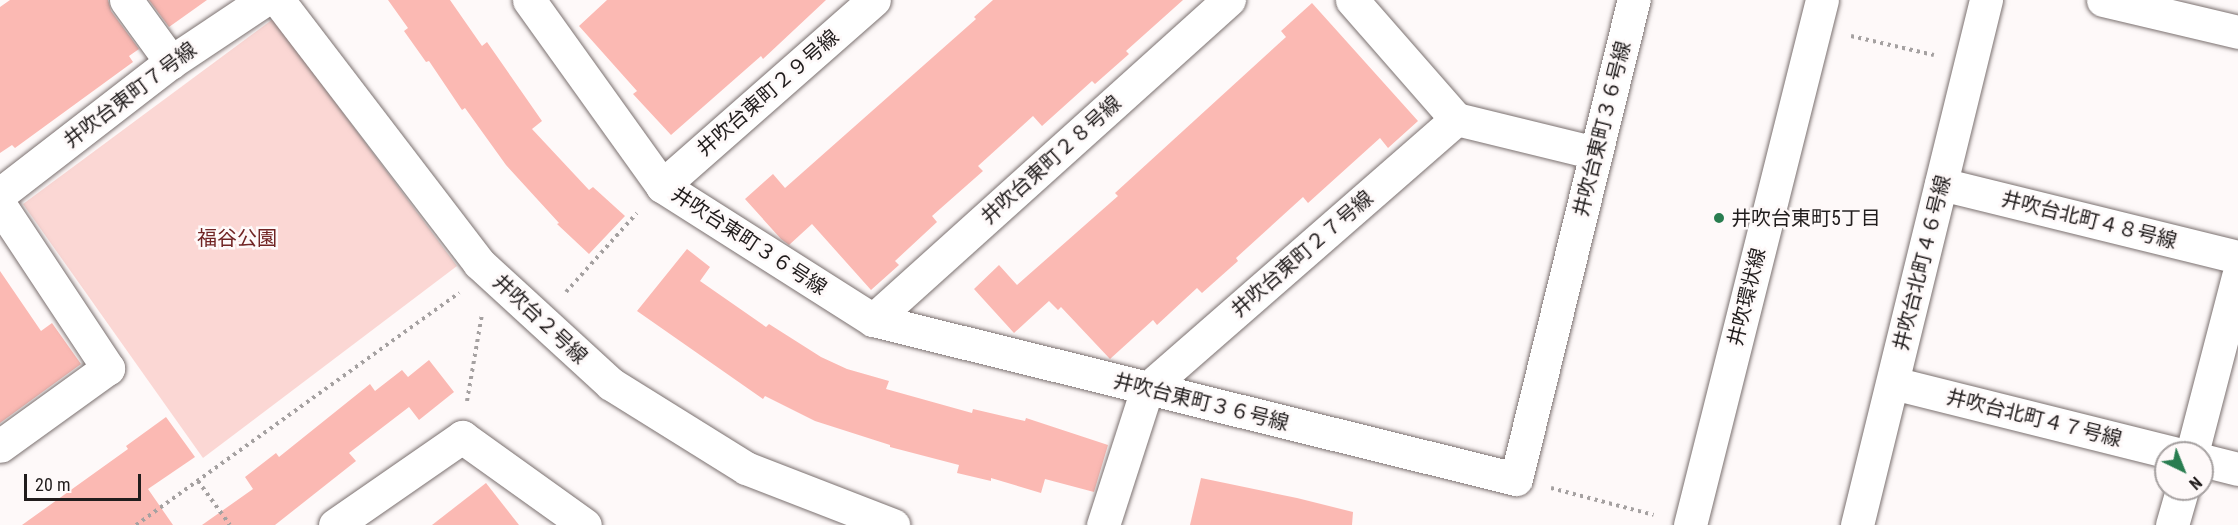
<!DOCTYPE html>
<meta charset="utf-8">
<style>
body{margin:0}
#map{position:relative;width:2238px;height:525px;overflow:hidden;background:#fef9f9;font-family:"Roboto Condensed","Noto Sans JP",sans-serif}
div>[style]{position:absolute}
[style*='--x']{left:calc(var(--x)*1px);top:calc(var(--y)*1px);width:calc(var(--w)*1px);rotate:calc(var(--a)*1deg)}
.green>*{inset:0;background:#fbd7d4}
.building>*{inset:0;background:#fbb9b3}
.path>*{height:4px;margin-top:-2px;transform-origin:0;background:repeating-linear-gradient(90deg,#a5a1a1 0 3px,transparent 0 7.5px)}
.roads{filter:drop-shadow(0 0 2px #7b7170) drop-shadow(0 0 2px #7b7170)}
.minor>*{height:33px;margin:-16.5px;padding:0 16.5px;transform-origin:16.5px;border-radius:16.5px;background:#fff}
.dots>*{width:16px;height:16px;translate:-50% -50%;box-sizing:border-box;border:3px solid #fef9f9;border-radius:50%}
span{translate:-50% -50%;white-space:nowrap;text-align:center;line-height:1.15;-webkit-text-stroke:5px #fef9f9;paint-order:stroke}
.street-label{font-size:20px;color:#211d1d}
.poi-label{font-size:20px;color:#211d1d}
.left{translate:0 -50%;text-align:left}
.park-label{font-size:20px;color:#712524}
.north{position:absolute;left:2154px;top:441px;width:60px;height:60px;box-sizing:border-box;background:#fef9f9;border:2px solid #a6a1a1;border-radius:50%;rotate:137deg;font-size:16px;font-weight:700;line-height:24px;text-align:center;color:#211d1d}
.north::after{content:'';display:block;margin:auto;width:21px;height:27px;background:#297d50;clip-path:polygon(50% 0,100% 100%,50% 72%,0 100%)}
.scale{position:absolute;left:24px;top:474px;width:117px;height:27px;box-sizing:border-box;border:3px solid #211d1d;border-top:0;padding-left:8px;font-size:18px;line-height:21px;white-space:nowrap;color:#211d1d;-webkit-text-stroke:4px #fef9f9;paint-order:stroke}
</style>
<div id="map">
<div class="green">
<i style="clip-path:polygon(273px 19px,457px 266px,203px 458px,23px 204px)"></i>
</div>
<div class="building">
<i style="clip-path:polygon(10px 0,108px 0,111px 11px,139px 49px,129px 56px,133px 62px,15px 148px,12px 145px,0 153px,0 7px)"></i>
<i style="clip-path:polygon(149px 0,207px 0,169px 27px)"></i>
<i style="clip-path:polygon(388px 0,450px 0,482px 46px,487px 42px,542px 121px,532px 129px,589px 190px,593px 187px,625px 216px,589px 254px,557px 224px,559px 223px,506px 165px,465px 108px,462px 110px,429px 61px,426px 62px,404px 31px,408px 28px)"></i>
<i style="clip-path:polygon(607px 0,826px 0,763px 59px,761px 56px,671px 135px,633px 94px,637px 91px,579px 26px)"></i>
<i style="clip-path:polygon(993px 0,1183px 0,1126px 51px,1129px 54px,1095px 84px,1092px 81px,1042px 126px,1033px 116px,978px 166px,983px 171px,932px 216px,937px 222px,895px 261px,899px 265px,871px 290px,812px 224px,789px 245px,781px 239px,745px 199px,773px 174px,785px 188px,976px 19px,974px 17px)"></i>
<i style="clip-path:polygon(1312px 3px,1418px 121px,1388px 148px,1380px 138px,1308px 203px,1303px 197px,1236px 258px,1238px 261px,1202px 293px,1197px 288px,1157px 325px,1153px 320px,1110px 359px,1061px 307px,1058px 310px,1049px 301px,1014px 333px,974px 289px,999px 265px,1017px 285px,1118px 196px,1115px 193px,1286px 37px,1281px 31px)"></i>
<i style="clip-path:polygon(687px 249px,710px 267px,700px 281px,766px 327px,769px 324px,821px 357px,847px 369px,889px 381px,886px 389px,972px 413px,973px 409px,1025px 421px,1026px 418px,1108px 445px,1094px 492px,1045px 479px,1041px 493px,991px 478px,991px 481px,957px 473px,959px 465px,890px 447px,890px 445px,815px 421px,765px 396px,763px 399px,637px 311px)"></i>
<i style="clip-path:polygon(0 271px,41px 331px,52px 323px,81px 364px,0 423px)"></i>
<i style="clip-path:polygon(429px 360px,454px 392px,419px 420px,409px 407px,349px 453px,356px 461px,275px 525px,202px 525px,253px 489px,245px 477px,276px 453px,279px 457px,370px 384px,375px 391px,402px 370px,408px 377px)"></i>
<i style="clip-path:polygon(166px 417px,195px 457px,148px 489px,173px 525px,22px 525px,128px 449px,126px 446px)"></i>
<i style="clip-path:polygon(1201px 478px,1297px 498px,1353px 512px,1352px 525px,1190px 525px)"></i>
<i style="clip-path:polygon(486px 483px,519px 525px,432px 525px)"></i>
</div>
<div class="path">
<i style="--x:1851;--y:36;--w:85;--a:12.9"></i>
<i style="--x:566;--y:292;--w:106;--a:-48.1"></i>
<i style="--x:467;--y:401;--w:88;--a:-80.2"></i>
<i style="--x:198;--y:481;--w:54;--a:54"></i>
<i style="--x:1551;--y:488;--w:106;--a:14.7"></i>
<i style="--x:136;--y:525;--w:398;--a:-35.7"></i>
</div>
<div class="roads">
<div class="minor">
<i style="--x:126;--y:0;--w:77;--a:54"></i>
<i style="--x:278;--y:0;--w:331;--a:52.6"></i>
<i style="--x:479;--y:263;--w:179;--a:42.5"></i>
<i style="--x:611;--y:384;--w:159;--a:31.9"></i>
<i style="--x:746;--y:468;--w:158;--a:21.2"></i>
<i style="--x:529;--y:0;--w:229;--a:54.4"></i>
<i style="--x:662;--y:186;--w:250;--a:32.4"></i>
<i style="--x:873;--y:320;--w:662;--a:13.89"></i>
<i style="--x:1516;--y:479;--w:493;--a:-76.2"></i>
<i style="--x:1352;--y:0;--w:158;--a:48.8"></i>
<i style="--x:2103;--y:0;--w:139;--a:13.3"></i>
<i style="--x:1941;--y:184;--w:306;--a:13.8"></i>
<i style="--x:662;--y:186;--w:282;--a:-41.3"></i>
<i style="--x:0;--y:194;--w:216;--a:-37.7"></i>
<i style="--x:171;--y:62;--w:112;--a:-33.7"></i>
<i style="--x:0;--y:205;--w:196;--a:56.5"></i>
<i style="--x:108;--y:368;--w:133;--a:144.2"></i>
<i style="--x:873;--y:320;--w:479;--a:-42"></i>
<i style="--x:1893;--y:383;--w:290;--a:14"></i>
<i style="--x:2192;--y:453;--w:183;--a:-75.4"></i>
<i style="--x:2202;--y:460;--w:37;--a:14"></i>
<i style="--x:335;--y:525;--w:155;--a:-34.7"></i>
<i style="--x:462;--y:437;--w:151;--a:35.6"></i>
<i style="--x:1103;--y:525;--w:143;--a:-72.1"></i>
<i style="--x:1147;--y:389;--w:410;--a:-41.1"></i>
<i style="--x:1456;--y:119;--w:144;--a:13.7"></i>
<i style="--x:1690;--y:525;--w:541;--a:-75.89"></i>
<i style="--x:1857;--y:525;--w:541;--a:-76.2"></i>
<i style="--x:2172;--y:525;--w:37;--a:-74"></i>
</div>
</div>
<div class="dots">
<i style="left:1719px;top:218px;background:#297d50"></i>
</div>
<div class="street-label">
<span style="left:768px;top:93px;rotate:-41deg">井吹台東町２９号線</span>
<span style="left:130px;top:95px;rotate:-37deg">井吹台東町７号線</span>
<span style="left:1602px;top:129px;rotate:-76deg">井吹台東町３６号線</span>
<span style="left:1051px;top:160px;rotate:-42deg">井吹台東町２８号線</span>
<span style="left:2089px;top:220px;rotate:14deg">井吹台北町４８号線</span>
<span style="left:749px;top:241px;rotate:33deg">井吹台東町３６号線</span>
<span style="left:1302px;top:254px;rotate:-41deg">井吹台東町２７号線</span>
<span style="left:1922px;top:263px;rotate:-76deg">井吹台北町４６号線</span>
<span style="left:1747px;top:297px;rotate:-76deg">井吹環状線</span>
<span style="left:540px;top:319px;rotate:43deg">井吹台２号線</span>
<span style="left:1201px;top:402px;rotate:14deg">井吹台東町３６号線</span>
<span style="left:2034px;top:418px;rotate:14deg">井吹台北町４７号線</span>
</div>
<div class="poi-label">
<span class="left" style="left:1731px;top:218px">井吹台東町5丁目</span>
</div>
<div class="park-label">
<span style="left:237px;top:238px">福谷公園</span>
</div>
<div class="north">N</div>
<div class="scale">20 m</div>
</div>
